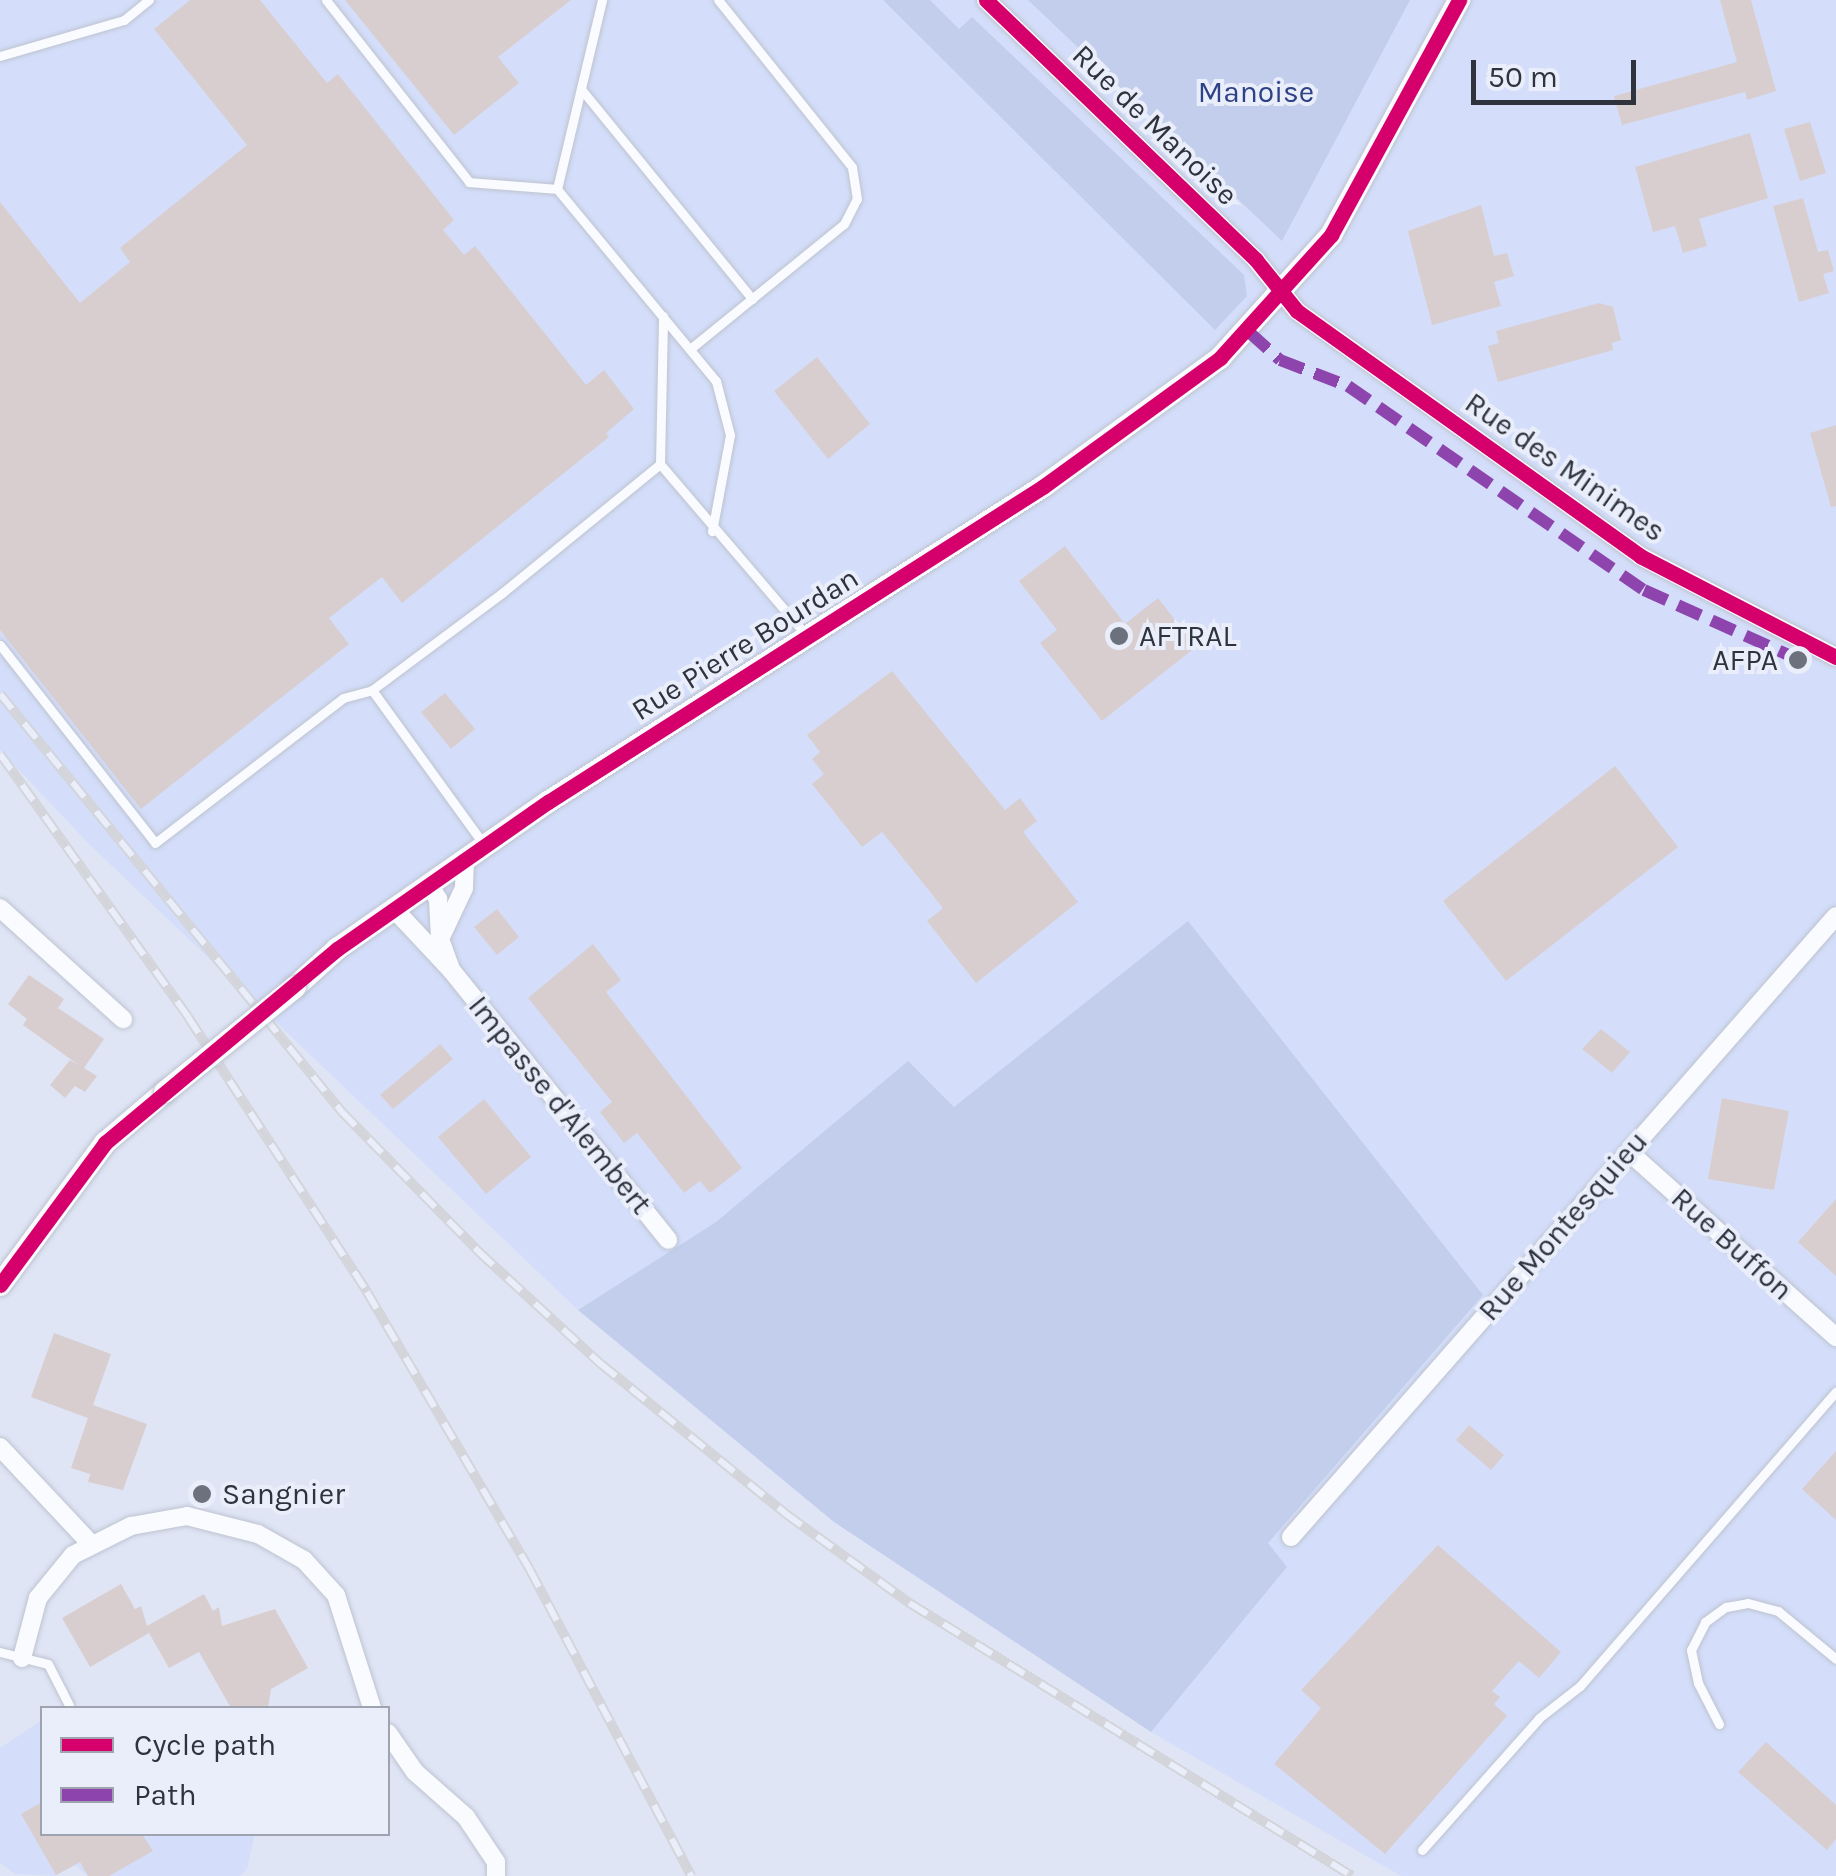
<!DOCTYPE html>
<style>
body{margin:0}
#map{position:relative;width:1836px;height:1876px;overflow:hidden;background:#dfe5f5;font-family:Karla,sans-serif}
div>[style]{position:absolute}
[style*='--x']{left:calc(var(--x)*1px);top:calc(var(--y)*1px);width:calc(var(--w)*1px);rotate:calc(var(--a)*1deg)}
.built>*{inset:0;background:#d4defa}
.green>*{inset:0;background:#c2ceec}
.building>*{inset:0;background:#d8ced0}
.roads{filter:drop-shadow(0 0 2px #bec3d0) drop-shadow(0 0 2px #bec3d0)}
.service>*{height:9px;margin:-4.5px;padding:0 4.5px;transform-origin:4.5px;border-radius:4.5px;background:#fafbfe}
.minor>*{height:18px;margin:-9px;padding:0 9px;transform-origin:9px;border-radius:9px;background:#fafbfe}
.tertiary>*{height:22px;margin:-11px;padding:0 11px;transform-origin:11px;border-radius:11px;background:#fafbfe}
.rail>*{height:10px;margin-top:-5px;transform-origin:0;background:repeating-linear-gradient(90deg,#e9eefa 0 19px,#d3d5da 0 38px);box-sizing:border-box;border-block:2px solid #d3d5da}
.bridges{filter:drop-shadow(0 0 2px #bec3d0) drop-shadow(0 0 2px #bec3d0)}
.tertiary-bridge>*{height:22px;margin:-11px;padding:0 11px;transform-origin:11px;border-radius:11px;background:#fafbfe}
.quiet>*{height:12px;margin-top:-6px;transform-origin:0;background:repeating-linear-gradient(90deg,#8e44ad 0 25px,transparent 0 37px)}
.cycleway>*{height:15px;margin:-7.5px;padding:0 7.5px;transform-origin:7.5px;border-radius:7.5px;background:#d6006c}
.dots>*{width:28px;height:28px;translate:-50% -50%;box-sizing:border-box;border:5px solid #e9eefa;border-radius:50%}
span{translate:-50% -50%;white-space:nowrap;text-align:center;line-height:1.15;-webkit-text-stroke:8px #e9eefa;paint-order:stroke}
.park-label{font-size:30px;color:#2e4287}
.street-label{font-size:30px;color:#2e333e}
.poi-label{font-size:30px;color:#2e333e}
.left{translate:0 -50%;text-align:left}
.right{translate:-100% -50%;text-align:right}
.legend{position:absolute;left:40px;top:1706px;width:350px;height:130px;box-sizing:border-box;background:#e9eefa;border:2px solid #9ea3af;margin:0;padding:12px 18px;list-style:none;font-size:30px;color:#2e333e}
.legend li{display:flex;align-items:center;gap:20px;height:50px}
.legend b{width:50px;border:2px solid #9ea3af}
.scale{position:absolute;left:1471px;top:60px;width:165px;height:45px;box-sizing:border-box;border:5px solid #2e333e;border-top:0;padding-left:12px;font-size:30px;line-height:35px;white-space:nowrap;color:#2e333e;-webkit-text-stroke:8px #e9eefa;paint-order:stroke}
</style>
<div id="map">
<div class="built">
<i style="clip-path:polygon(0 0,1836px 0,1836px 1876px,1401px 1876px,1151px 1732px,1287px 1567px,1267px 1543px,1483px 1295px,954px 1107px,908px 1062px,716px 1222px,578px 1310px,89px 844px,0 750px)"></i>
<i style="clip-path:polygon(42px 1720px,42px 1834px,255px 1834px,247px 1869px,240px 1876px,88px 1876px,75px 1865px,55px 1876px,15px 1874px,0 1863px,0 1748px)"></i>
</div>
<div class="green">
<i style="clip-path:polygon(883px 0,930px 0,959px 29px,972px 17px,1244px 275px,1247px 296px,1215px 330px)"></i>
<i style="clip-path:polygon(1028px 0,1410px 0,1282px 241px)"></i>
<i style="clip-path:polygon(1188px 921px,1483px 1295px,1268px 1543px,1287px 1567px,1151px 1732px,834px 1522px,578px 1310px,716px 1222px,908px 1061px,954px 1107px)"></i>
</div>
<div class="building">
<i style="clip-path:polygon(190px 0,260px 0,327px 83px,338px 74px,454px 220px,443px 230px,464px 255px,475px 246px,586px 385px,604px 370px,634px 409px,606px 433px,609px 437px,402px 603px,382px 577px,329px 618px,349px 644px,141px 809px,0 630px,0 202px,80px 303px,130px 262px,120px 248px,247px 145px,154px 29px)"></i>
<i style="clip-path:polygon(345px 0,571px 0,498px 57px,519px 83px,454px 135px)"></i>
<i style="clip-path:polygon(1720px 0,1751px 0,1776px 91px,1747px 100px,1745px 92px,1622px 125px,1614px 96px,1737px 62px)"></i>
<i style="clip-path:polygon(1810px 122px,1826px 173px,1800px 181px,1784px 129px)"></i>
<i style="clip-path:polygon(1750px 133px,1768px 198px,1699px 219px,1707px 246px,1683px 253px,1675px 226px,1653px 232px,1635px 167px)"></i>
<i style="clip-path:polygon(1803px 198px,1818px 252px,1828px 250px,1834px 271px,1823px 274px,1829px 293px,1799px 302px,1773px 206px)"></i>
<i style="clip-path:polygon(1481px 205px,1494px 256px,1507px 253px,1514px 276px,1494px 282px,1501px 306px,1432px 325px,1408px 231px)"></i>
<i style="clip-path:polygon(1599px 303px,1613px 307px,1621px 340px,1612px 343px,1613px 350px,1498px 382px,1488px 346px,1499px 343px,1496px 331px)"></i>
<i style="clip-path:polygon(817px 357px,870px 424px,828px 459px,774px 391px)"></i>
<i style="clip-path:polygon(1836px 425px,1836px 506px,1831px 507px,1810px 433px)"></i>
<i style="clip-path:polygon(1065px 546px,1125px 624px,1158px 598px,1196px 647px,1102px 721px,1040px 643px,1057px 630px,1019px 581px)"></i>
<i style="clip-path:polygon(892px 671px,1005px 810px,1020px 798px,1037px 821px,1023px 832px,1078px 902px,976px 983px,927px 921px,943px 908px,882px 832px,862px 847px,812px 784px,824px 774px,812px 759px,820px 752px,807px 735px)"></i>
<i style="clip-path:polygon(445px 693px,475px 729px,451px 749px,421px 712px)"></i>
<i style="clip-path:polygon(1615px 766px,1678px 847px,1506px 981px,1443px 901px)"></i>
<i style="clip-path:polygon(497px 909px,519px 937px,497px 955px,474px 927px)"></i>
<i style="clip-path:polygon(593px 944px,621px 980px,606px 992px,742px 1168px,710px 1193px,700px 1181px,684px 1193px,637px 1133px,624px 1143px,600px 1112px,612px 1102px,528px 998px)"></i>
<i style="clip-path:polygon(29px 975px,64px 999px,58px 1008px,104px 1039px,84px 1068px,97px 1076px,85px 1092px,75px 1086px,65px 1098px,50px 1085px,70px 1060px,80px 1066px,23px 1025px,27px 1019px,8px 1004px)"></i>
<i style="clip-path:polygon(1601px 1029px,1630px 1052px,1612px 1073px,1582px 1049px)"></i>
<i style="clip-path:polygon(440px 1044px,453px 1059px,393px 1109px,380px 1095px)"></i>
<i style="clip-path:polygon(1722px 1098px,1789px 1111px,1774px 1190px,1708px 1179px)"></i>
<i style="clip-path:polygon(484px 1099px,531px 1157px,486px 1194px,438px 1137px)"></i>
<i style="clip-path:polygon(1836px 1199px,1836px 1276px,1798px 1242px)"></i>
<i style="clip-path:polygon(54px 1333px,111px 1354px,93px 1405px,147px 1424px,123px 1490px,88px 1482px,90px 1474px,71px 1468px,88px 1418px,31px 1397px)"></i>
<i style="clip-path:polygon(1469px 1425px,1504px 1455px,1491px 1470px,1456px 1440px)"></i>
<i style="clip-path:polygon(1836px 1451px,1836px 1520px,1802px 1489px)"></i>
<i style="clip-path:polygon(1438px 1545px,1561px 1652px,1539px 1678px,1519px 1661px,1492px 1691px,1500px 1697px,1494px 1704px,1507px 1716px,1385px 1854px,1274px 1764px,1321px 1708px,1301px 1690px)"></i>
<i style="clip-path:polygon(121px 1584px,135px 1609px,141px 1606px,147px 1626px,204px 1594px,213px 1611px,219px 1607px,222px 1626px,275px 1609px,308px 1668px,271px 1689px,268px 1708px,231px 1708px,199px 1652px,169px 1668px,149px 1633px,90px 1667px,62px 1618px)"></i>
<i style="clip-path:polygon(1766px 1742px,1836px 1805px,1836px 1839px,1827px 1850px,1738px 1772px)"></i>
<i style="clip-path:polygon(42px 1802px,42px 1834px,142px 1834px,153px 1851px,109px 1876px,88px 1876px,80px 1862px,56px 1875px,21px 1814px)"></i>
</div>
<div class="roads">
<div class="service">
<i style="--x:326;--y:0;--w:231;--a:51.8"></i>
<i style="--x:469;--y:182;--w:88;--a:4.5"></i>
<i style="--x:602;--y:0;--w:194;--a:103.4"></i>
<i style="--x:557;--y:189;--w:249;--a:50.4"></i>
<i style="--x:716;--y:381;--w:56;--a:75.5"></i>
<i style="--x:730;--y:435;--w:98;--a:100.6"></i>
<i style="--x:0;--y:56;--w:129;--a:-16.2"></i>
<i style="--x:124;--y:20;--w:32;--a:-39"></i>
<i style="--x:581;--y:89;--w:271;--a:50.8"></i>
<i style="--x:690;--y:349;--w:198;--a:-39.1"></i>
<i style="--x:844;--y:224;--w:28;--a:-63"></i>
<i style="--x:857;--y:199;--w:32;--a:-99"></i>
<i style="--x:852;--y:167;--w:214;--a:-128.7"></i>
<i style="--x:660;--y:464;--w:148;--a:-88.8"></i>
<i style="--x:0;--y:645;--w:251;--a:51.9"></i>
<i style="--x:155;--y:843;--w:237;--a:-37.6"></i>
<i style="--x:343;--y:698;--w:30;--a:-15"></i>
<i style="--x:372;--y:690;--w:162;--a:-36.7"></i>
<i style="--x:502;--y:593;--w:204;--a:-39.2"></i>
<i style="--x:660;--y:464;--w:225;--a:49.5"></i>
<i style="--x:372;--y:690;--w:193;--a:54.1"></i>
<i style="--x:0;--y:1652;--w:49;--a:14"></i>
<i style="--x:48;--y:1664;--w:46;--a:62.9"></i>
<i style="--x:1719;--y:1724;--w:46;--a:-117.1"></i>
<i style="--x:1698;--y:1683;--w:34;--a:-102"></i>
<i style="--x:1691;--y:1650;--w:31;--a:-63"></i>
<i style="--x:1705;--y:1622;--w:26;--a:-36"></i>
<i style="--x:1726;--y:1607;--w:22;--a:-10"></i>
<i style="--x:1748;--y:1603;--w:31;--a:15"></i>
<i style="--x:1778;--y:1611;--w:75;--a:39.6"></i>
<i style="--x:1422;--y:1850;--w:176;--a:-48.4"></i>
<i style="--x:1539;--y:1718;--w:52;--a:-38"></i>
<i style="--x:1580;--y:1686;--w:390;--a:-49"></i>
</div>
<div class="minor">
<i style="--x:986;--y:0;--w:375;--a:43.9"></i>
<i style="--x:1256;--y:260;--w:65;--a:51.2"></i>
<i style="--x:1297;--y:311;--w:422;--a:35.5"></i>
<i style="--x:1640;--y:556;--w:220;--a:27.3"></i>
<i style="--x:429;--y:885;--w:17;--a:57"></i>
<i style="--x:438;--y:899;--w:40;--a:87.1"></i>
<i style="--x:440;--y:939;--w:29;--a:70"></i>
<i style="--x:0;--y:908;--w:166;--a:42.1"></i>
<i style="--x:394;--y:909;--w:85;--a:46.9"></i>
<i style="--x:452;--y:971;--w:345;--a:51.2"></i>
<i style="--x:440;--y:939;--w:56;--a:-64.8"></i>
<i style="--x:464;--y:888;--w:27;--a:-88"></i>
<i style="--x:1629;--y:1152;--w:278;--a:41.8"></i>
<i style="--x:0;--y:1447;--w:132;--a:46.8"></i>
<i style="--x:1291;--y:1537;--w:826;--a:-48.73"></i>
<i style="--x:22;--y:1658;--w:62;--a:-75.1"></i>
<i style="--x:38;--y:1598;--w:55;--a:-50.9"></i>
<i style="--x:73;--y:1555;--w:65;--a:-26.6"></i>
<i style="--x:131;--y:1526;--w:57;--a:-10.1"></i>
<i style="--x:187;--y:1516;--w:73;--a:14.2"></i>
<i style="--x:258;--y:1534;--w:53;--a:29.5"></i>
<i style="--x:304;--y:1560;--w:47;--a:47.6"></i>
<i style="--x:336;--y:1595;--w:119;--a:72.3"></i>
<i style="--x:388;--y:1733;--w:47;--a:55.3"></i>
<i style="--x:415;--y:1772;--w:68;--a:41.4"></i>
<i style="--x:466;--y:1817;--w:54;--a:56.3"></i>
<i style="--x:496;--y:1862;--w:14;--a:90"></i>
</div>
<div class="tertiary">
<i style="--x:295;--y:987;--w:57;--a:-42.1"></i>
<i style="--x:337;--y:949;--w:257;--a:-34.9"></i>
<i style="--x:548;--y:802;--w:588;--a:-32.5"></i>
<i style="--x:1044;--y:486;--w:218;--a:-36"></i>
<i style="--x:1220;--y:358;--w:166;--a:-47.9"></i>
<i style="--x:1331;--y:235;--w:268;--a:-61.4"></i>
<i style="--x:0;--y:1285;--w:177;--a:-53.5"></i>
<i style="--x:105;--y:1143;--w:79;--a:-40.4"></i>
</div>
</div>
<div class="rail">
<i style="--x:0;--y:694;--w:540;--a:50.71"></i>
<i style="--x:342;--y:1112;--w:196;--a:45.6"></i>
<i style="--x:479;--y:1252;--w:166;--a:42.6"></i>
<i style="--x:601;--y:1364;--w:238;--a:39"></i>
<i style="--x:786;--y:1514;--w:154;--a:35.8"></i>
<i style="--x:911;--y:1604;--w:518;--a:31.67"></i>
<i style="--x:0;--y:754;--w:323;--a:54.4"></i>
<i style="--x:188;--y:1017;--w:328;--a:56.9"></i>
<i style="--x:367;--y:1292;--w:322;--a:59.6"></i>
<i style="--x:530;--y:1570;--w:346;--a:62.2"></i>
</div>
<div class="bridges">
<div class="tertiary-bridge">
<i style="--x:165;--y:1092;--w:167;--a:-38.9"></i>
</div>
</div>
<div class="quiet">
<i style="--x:1249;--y:332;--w:42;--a:42.1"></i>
<i style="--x:1280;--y:360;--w:73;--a:20.9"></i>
<i style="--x:1348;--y:386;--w:359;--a:34.6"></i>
<i style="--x:1644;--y:590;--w:181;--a:24.2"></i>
</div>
<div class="cycleway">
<i style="--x:986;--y:0;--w:375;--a:43.9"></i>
<i style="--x:1256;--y:260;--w:65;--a:51.2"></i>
<i style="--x:1297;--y:311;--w:422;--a:35.5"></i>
<i style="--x:1640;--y:556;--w:220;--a:27.3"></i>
<i style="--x:0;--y:1285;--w:177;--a:-53.5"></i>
<i style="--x:105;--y:1143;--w:302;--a:-39.9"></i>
<i style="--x:337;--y:949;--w:257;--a:-34.9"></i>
<i style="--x:548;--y:802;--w:588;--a:-32.5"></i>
<i style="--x:1044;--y:486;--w:218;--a:-36"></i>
<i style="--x:1220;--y:358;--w:166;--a:-47.9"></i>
<i style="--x:1331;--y:235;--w:268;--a:-61.4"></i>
</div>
<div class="dots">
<i style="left:1119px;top:636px;background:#6c717e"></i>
<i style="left:1798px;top:660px;background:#6c717e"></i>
<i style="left:202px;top:1494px;background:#6c717e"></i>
</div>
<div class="park-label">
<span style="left:1256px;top:92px">Manoise</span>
</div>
<div class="street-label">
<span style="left:1155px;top:125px;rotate:44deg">Rue de Manoise</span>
<span style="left:1565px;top:467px;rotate:35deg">Rue des Minimes</span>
<span style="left:745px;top:644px;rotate:-32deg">Rue Pierre Bourdan</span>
<span style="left:560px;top:1105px;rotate:51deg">Impasse d'Alembert</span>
<span style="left:1563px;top:1226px;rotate:-49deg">Rue Montesquieu</span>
<span style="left:1732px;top:1244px;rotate:42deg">Rue Buffon</span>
</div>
<div class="poi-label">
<span class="left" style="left:1139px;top:636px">AFTRAL</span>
<span class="right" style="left:1778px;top:660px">AFPA</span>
<span class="left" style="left:222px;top:1494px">Sangnier</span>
</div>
<ul class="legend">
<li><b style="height:12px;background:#d6006c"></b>Cycle path</li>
<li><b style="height:12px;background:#8e44ad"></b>Path</li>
</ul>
<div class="scale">50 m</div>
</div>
